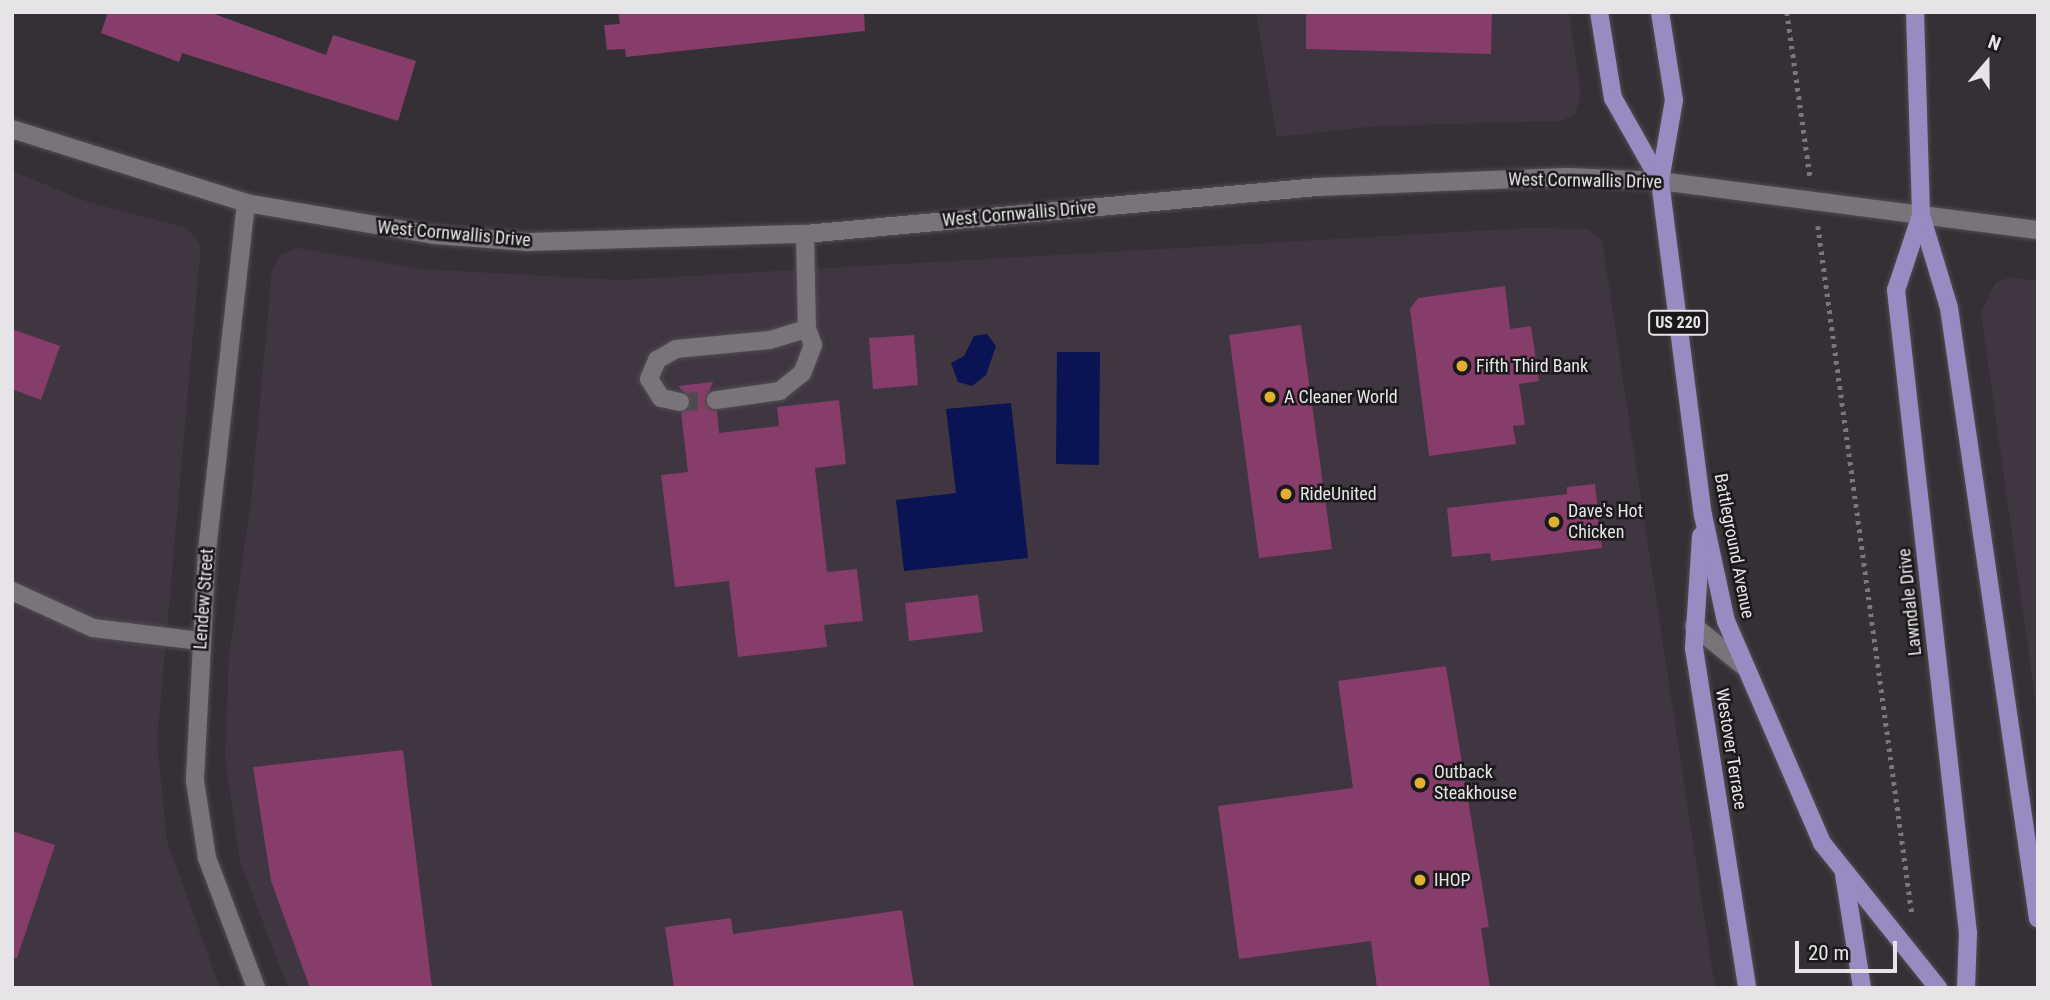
<!DOCTYPE html>
<style>
body{margin:0}
#map{position:relative;width:2050px;height:1000px;overflow:hidden;background:#343035;font-family:"Roboto Condensed",sans-serif}
div>[style]{position:absolute}
[style*='--x']{left:calc(var(--x)*1px);top:calc(var(--y)*1px);width:calc(var(--w)*1px);rotate:calc(var(--a)*1deg)}
.built>*{inset:0;background:#3f3641}
.water>*{inset:0;background:#0a1454}
.building>*{inset:0;background:#863d69}
.minor-tunnel>*{height:18px;margin-top:-9px;transform-origin:0;background:repeating-linear-gradient(90deg,#4f4b50 0 18px,transparent 0 27px)}
.path>*{height:4.5px;margin-top:-2.25px;transform-origin:0;background:repeating-linear-gradient(90deg,#7b777b 0 3.5px,transparent 0 8.5px)}
.roads{filter:drop-shadow(0 0 2px #514d52) drop-shadow(0 0 2px #514d52)}
.minor>*{height:18px;margin:-9px;padding:0 9px;transform-origin:9px;border-radius:9px;background:#79747a}
.major>*{height:18px;margin:-9px;padding:0 9px;transform-origin:9px;border-radius:9px;background:#998bc1}
.dots>*{width:19px;height:19px;translate:-50% -50%;box-sizing:border-box;border:4px solid #1b191b;border-radius:50%}
span{translate:-50% -50%;white-space:nowrap;text-align:center;line-height:1.15;-webkit-text-stroke:5px #1b191b;paint-order:stroke}
.shield-label span{padding:2px 5px;background:#1b191b;border:2px solid;border-radius:5px;-webkit-text-stroke-width:0}
.shield-label{font-size:16px;color:#e7e4e7;font-weight:700}
.street-label{font-size:18px;color:#e7e4e7}
.poi-label{font-size:18px;color:#e7e4e7}
.left{translate:0 -50%;text-align:left}
.frame{position:absolute;inset:0;border:14px solid #e7e4e7;pointer-events:none}
.north{position:absolute;left:1952px;top:28px;width:70px;height:70px;-webkit-text-stroke:5px #1b191b;paint-order:stroke;rotate:20deg;font-size:19px;font-weight:700;line-height:28px;text-align:center;color:#e7e4e7}
.north::after{content:'';display:block;margin:auto;width:24px;height:32px;background:#e7e4e7;clip-path:polygon(50% 0,100% 100%,50% 72%,0 100%)}
.scale{position:absolute;left:1795px;top:941px;width:102px;height:32px;box-sizing:border-box;border:4px solid #e7e4e7;border-top:0;padding-left:9px;font-size:21px;line-height:24px;white-space:nowrap;color:#e7e4e7;-webkit-text-stroke:5px #1b191b;paint-order:stroke}
</style>
<div id="map">
<div class="built">
<i style="clip-path:polygon(1256px 12px,1569px 12px,1581px 95px,1575px 114px,1562px 121px,1377px 126px,1277px 137px)"></i>
<i style="clip-path:polygon(12px 171px,88px 202px,187px 228px,201px 245px,157px 741px,167px 841px,220px 988px,12px 988px)"></i>
<i style="clip-path:polygon(1528px 228px,1588px 229px,1602px 240px,1715px 988px,288px 988px,240px 862px,225px 757px,229px 656px,251px 500px,272px 269px,280px 255px,297px 248px,422px 269px,619px 280px)"></i>
<i style="clip-path:polygon(2010px 277px,2038px 281px,2038px 719px,1981px 313px,1995px 283px)"></i>
</div>
<div class="water">
<i style="clip-path:polygon(987px 334px,996px 346px,986px 375px,972px 386px,958px 382px,951px 363px,964px 356px,974px 336px)"></i>
<i style="clip-path:polygon(1057px 352px,1100px 352px,1099px 465px,1056px 464px)"></i>
<i style="clip-path:polygon(1011px 403px,1028px 558px,904px 571px,896px 500px,956px 493px,946px 409px)"></i>
</div>
<div class="building">
<i style="clip-path:polygon(108px 12px,209px 12px,326px 55px,333px 35px,416px 61px,398px 121px,182px 53px,179px 62px,101px 33px)"></i>
<i style="clip-path:polygon(618px 12px,864px 12px,865px 31px,626px 57px,625px 49px,607px 50px,604px 25px,620px 24px)"></i>
<i style="clip-path:polygon(1306px 12px,1492px 12px,1491px 54px,1306px 49px)"></i>
<i style="clip-path:polygon(1505px 286px,1510px 329px,1531px 326px,1539px 381px,1519px 384px,1525px 425px,1513px 426px,1516px 444px,1429px 456px,1410px 309px,1418px 298px)"></i>
<i style="clip-path:polygon(1301px 325px,1332px 549px,1259px 558px,1229px 335px)"></i>
<i style="clip-path:polygon(12px 329px,60px 346px,41px 400px,12px 389px)"></i>
<i style="clip-path:polygon(914px 335px,918px 385px,873px 389px,869px 338px)"></i>
<i style="clip-path:polygon(713px 382px,705px 401px,717px 411px,719px 433px,779px 426px,777px 407px,839px 400px,846px 464px,815px 468px,827px 572px,857px 569px,863px 621px,824px 625px,827px 647px,738px 657px,729px 581px,675px 587px,661px 475px,688px 472px,681px 413px,691px 399px,678px 386px)"></i>
<i style="clip-path:polygon(1595px 484px,1602px 548px,1491px 561px,1490px 553px,1452px 557px,1447px 508px,1567px 494px,1567px 487px)"></i>
<i style="clip-path:polygon(978px 595px,983px 632px,909px 641px,905px 603px)"></i>
<i style="clip-path:polygon(1446px 666px,1489px 927px,1481px 928px,1490px 988px,1377px 988px,1371px 941px,1239px 959px,1218px 806px,1353px 788px,1338px 681px)"></i>
<i style="clip-path:polygon(403px 750px,432px 988px,310px 988px,271px 881px,253px 767px)"></i>
<i style="clip-path:polygon(12px 831px,55px 845px,17px 958px,12px 958px)"></i>
<i style="clip-path:polygon(902px 910px,914px 988px,674px 988px,665px 927px,731px 918px,733px 934px)"></i>
</div>
<div class="minor-tunnel">
<i style="--x:680;--y:402;--w:36;--a:-3"></i>
</div>
<div class="path">
<i style="--x:1787;--y:12;--w:166;--a:82"></i>
<i style="--x:1818;--y:226;--w:694;--a:82.22"></i>
</div>
<div class="roads">
<div class="minor">
<i style="--x:12;--y:129;--w:245;--a:17.5"></i>
<i style="--x:246;--y:203;--w:192;--a:9.6"></i>
<i style="--x:435;--y:235;--w:93;--a:4.3"></i>
<i style="--x:528;--y:242;--w:277;--a:-1.7"></i>
<i style="--x:805;--y:234;--w:514;--a:-5.24"></i>
<i style="--x:1317;--y:187;--w:250;--a:-2.3"></i>
<i style="--x:1567;--y:177;--w:93;--a:2.5"></i>
<i style="--x:1660;--y:181;--w:381;--a:7.4"></i>
<i style="--x:246;--y:203;--w:348;--a:96.4"></i>
<i style="--x:207;--y:549;--w:232;--a:93"></i>
<i style="--x:195;--y:781;--w:78;--a:81.1"></i>
<i style="--x:207;--y:858;--w:139;--a:69.3"></i>
<i style="--x:805;--y:234;--w:95;--a:88.8"></i>
<i style="--x:680;--y:402;--w:19;--a:-168"></i>
<i style="--x:661;--y:398;--w:22;--a:-122"></i>
<i style="--x:649;--y:379;--w:21;--a:-67"></i>
<i style="--x:657;--y:360;--w:22;--a:-30"></i>
<i style="--x:676;--y:349;--w:94;--a:-5.5"></i>
<i style="--x:770;--y:340;--w:39;--a:-17"></i>
<i style="--x:807;--y:329;--w:17;--a:69"></i>
<i style="--x:813;--y:345;--w:30;--a:111"></i>
<i style="--x:802;--y:373;--w:28;--a:141"></i>
<i style="--x:780;--y:391;--w:65;--a:172"></i>
<i style="--x:12;--y:591;--w:89;--a:24.6"></i>
<i style="--x:93;--y:628;--w:108;--a:6.9"></i>
<i style="--x:1694;--y:626;--w:62;--a:39.1"></i>
</div>
<div class="major">
<i style="--x:1599;--y:12;--w:87;--a:80.8"></i>
<i style="--x:1613;--y:98;--w:95;--a:60.5"></i>
<i style="--x:1660;--y:12;--w:89;--a:81"></i>
<i style="--x:1674;--y:100;--w:82;--a:99.8"></i>
<i style="--x:1660;--y:181;--w:337;--a:82.7"></i>
<i style="--x:1703;--y:515;--w:108;--a:77.8"></i>
<i style="--x:1726;--y:621;--w:242;--a:66.6"></i>
<i style="--x:1822;--y:843;--w:186;--a:51.3"></i>
<i style="--x:1915;--y:12;--w:203;--a:88.3"></i>
<i style="--x:1921;--y:215;--w:97;--a:73.2"></i>
<i style="--x:1949;--y:308;--w:617;--a:81.71"></i>
<i style="--x:1921;--y:215;--w:79;--a:108.4"></i>
<i style="--x:1896;--y:290;--w:647;--a:83.61"></i>
<i style="--x:1968;--y:933;--w:55;--a:92.1"></i>
<i style="--x:1701;--y:536;--w:112;--a:93.6"></i>
<i style="--x:1694;--y:648;--w:344;--a:81.1"></i>
<i style="--x:1844;--y:874;--w:115;--a:81"></i>
</div>
</div>
<div class="dots">
<i style="left:1462px;top:366px;background:#deb133"></i>
<i style="left:1270px;top:397px;background:#deb133"></i>
<i style="left:1286px;top:494px;background:#deb133"></i>
<i style="left:1554px;top:522px;background:#deb133"></i>
<i style="left:1420px;top:783px;background:#deb133"></i>
<i style="left:1420px;top:880px;background:#deb133"></i>
</div>
<div class="shield-label">
<span style="left:1678px;top:323px">US 220</span>
</div>
<div class="street-label">
<span style="left:1585px;top:181px;rotate:1deg">West Cornwallis Drive</span>
<span style="left:1019px;top:214px;rotate:-5deg">West Cornwallis Drive</span>
<span style="left:454px;top:234px;rotate:5deg">West Cornwallis Drive</span>
<span style="left:1734px;top:546px;rotate:79deg">Battleground Avenue</span>
<span style="left:204px;top:599px;rotate:-86deg">Lendew Street</span>
<span style="left:1910px;top:602px;rotate:-96deg">Lawndale Drive</span>
<span style="left:1731px;top:749px;rotate:81deg">Westover Terrace</span>
</div>
<div class="poi-label">
<span class="left" style="left:1476px;top:366px">Fifth Third Bank</span>
<span class="left" style="left:1284px;top:397px">A Cleaner World</span>
<span class="left" style="left:1300px;top:494px">RideUnited</span>
<span class="left" style="left:1568px;top:522px">Dave's Hot<br>Chicken</span>
<span class="left" style="left:1434px;top:783px">Outback<br>Steakhouse</span>
<span class="left" style="left:1434px;top:880px">IHOP</span>
</div>
<div class="frame"></div>
<div class="north">N</div>
<div class="scale">20 m</div>
</div>
